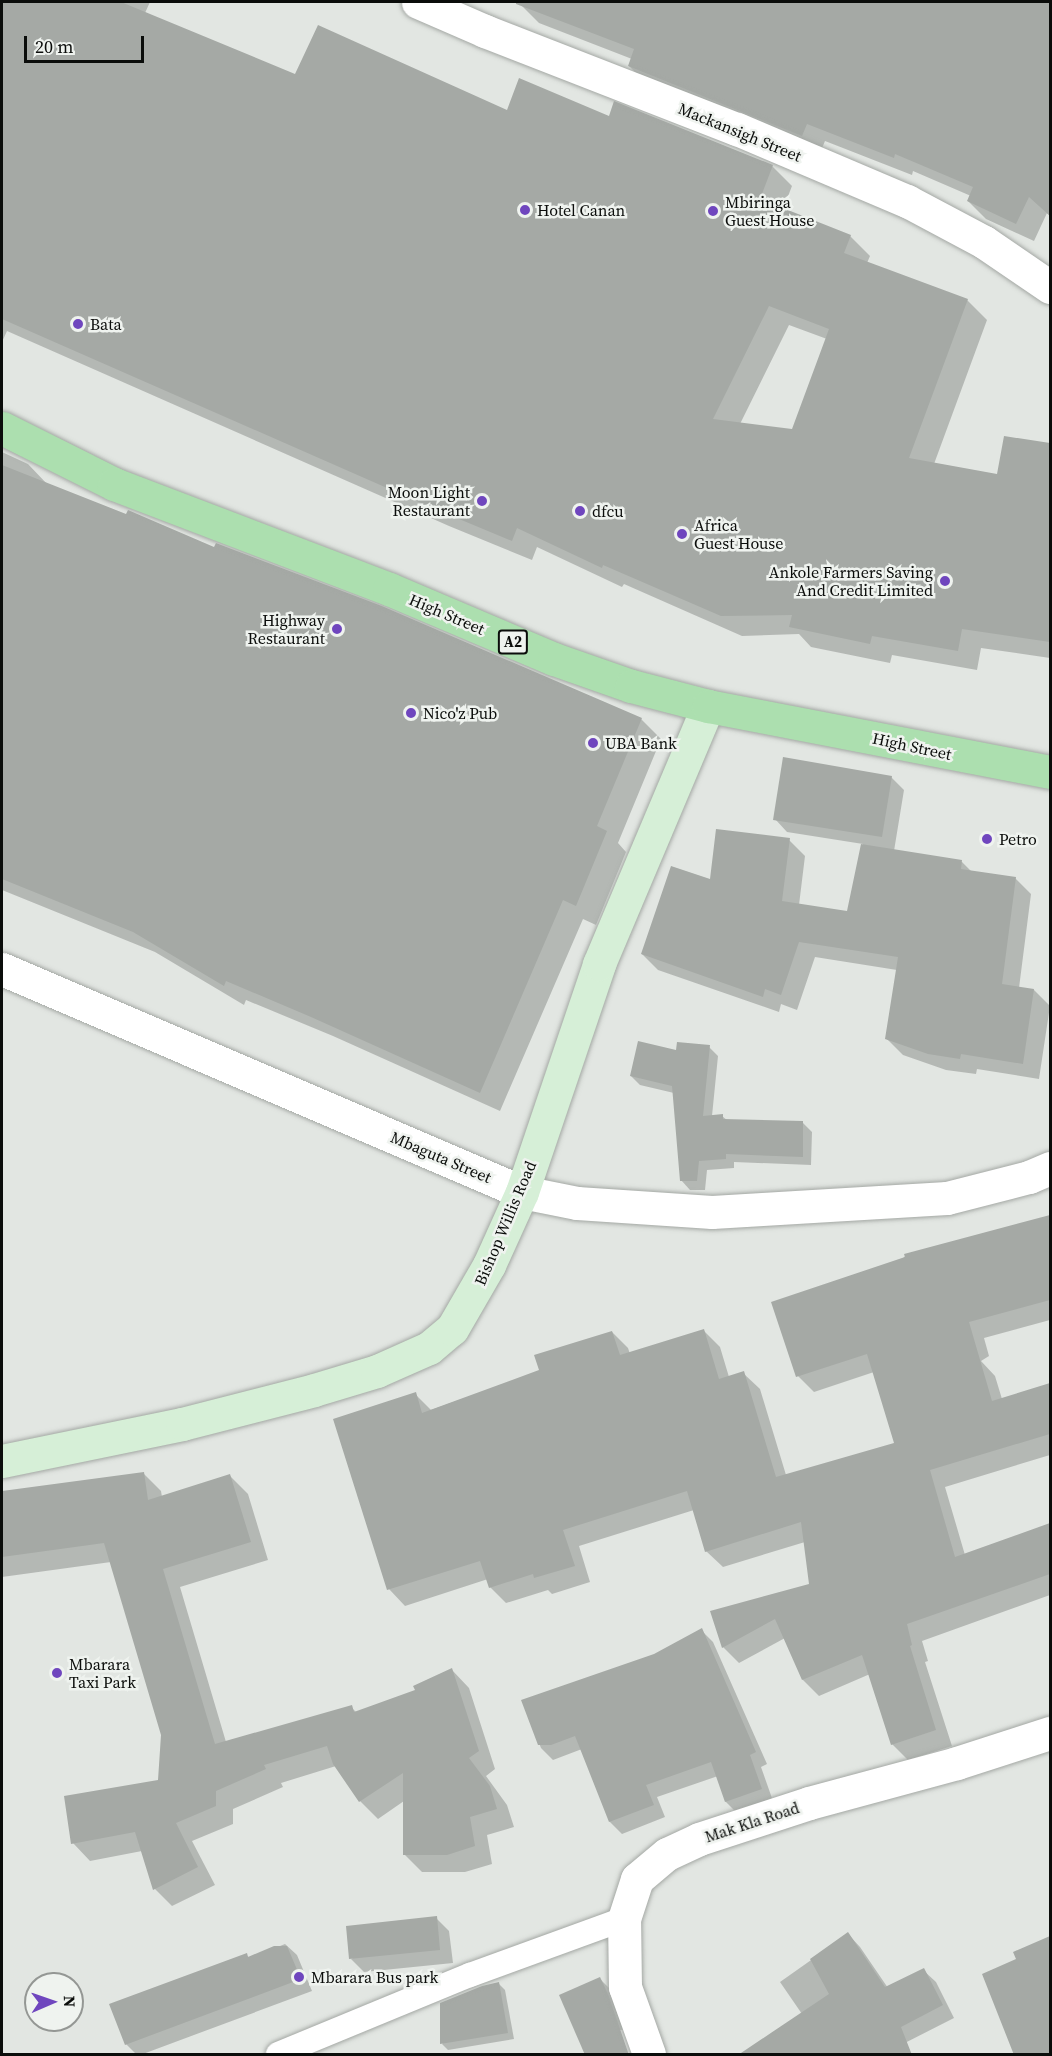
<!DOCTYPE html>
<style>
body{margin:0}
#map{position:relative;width:1052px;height:2056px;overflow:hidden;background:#e2e6e2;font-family:"Source Serif 4",serif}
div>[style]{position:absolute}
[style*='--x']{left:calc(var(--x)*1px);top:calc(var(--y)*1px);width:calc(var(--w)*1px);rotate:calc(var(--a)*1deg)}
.shadow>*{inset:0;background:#0003}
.building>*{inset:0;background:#a5a9a5}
.roads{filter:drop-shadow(0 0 2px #a4a8a4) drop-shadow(0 0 2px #a4a8a4)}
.service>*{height:24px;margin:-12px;padding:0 12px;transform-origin:12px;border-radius:12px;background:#fff}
.minor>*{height:33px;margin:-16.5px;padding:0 16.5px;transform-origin:16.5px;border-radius:16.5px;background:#fff}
.secondary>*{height:33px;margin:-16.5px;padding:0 16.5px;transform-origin:16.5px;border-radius:16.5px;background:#d6efd7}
.primary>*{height:33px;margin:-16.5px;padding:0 16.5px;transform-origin:16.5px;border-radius:16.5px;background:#acdfaf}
.dots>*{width:16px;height:16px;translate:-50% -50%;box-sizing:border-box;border:3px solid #eff3ef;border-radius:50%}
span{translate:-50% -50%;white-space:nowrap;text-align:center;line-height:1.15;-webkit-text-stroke:5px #eff3ef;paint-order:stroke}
.shield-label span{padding:2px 4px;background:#eff3ef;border:2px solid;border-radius:4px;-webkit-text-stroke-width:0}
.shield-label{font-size:15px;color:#0b0d0b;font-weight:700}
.street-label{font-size:16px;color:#0b0d0b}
.poi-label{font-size:16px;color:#0b0d0b}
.left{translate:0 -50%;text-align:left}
.right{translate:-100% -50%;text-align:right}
.frame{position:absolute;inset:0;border:3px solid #0b0d0b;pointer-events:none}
.north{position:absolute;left:24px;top:1972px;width:60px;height:60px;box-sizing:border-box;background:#eff3ef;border:2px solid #949794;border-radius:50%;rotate:88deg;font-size:16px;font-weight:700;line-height:24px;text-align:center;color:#0b0d0b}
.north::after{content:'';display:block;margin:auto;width:21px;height:27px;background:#6f46be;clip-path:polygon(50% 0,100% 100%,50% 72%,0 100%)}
.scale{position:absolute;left:24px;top:36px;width:120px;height:27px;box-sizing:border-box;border:3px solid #0b0d0b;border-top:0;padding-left:8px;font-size:18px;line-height:21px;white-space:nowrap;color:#0b0d0b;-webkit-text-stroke:4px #eff3ef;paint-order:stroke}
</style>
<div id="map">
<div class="shadow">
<i style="clip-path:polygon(evenodd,2px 2px,150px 2px,145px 13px,296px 76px,507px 112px,610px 118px,772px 166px,792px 186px,783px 209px,850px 236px,870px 256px,867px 263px,967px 300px,987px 320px,934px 464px,998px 476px,1005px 437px,1050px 445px,1050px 658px,981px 648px,977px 670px,892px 655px,890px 663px,811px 647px,799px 634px,742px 636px,624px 584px,622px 587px,537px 547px,532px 560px,449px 526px,7px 331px,2px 342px,2px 2px,789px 325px,827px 339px,793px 431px,740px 424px,789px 325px)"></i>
<i style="clip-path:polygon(522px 2px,1050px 2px,1050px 216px,1047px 213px,1034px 241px,986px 219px,968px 201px,971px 196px,913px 171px,912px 175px,825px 141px,820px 153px,647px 84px,629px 66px,632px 59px,539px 23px,521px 5px)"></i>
<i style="clip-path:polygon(2px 452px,28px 464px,48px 485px,641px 719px,661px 739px,618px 843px,626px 852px,596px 925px,583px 919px,500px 1111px,333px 1036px,246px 1000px,244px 1005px,155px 952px,2px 890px)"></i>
<i style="clip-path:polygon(891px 777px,904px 790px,894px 851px,962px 862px,972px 872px,1015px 878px,1031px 894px,1019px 988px,1034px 990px,1050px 1006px,1039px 1079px,977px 1069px,976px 1074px,946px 1070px,903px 1055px,887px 1039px,897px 970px,815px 957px,797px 1010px,781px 1004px,779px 1012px,658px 970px,642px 954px,711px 881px,789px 840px,805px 856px,799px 905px,848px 913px,863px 844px,787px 832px,775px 819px)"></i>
<i style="clip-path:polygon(709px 1047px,718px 1056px,712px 1116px,722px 1116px,728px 1121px,803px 1123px,812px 1132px,811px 1165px,734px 1162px,734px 1168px,707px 1170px,705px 1190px,690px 1190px,681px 1180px,674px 1093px,640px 1085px,631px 1076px,677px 1052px)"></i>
<i style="clip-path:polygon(1050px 1216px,1050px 1320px,984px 1338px,989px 1356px,981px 1361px,995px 1376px,1002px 1399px,1050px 1384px,1050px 1455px,945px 1487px,965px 1555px,1050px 1525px,1050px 1595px,922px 1641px,928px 1661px,925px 1662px,952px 1746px,908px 1760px,892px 1744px,870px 1674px,819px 1696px,803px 1680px,785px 1638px,739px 1663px,723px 1647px,810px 1585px,805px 1542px,723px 1567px,706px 1551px,694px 1510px,579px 1546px,590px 1582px,552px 1594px,548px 1590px,506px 1603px,490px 1587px,488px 1579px,405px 1606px,389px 1589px,335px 1420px,415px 1394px,431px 1410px,541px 1371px,612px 1332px,628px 1348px,630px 1354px,704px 1331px,720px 1347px,729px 1377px,743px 1373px,760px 1389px,786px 1475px,896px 1444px,874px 1372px,814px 1392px,798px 1376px,906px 1255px)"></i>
<i style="clip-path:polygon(143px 1473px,161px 1491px,162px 1497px,230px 1476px,248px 1494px,268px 1560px,180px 1587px,226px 1742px,351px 1707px,357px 1713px,417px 1691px,452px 1670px,469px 1688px,495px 1769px,486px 1776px,507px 1805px,514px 1827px,487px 1835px,492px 1864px,465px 1872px,422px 1872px,404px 1854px,404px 1801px,378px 1819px,360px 1801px,336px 1766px,281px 1783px,283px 1787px,233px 1809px,233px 1824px,192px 1841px,215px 1885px,172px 1906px,155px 1889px,142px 1851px,90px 1861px,73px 1843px,160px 1781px,163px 1735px,111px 1562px,2px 1577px,2px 1493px)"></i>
<i style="clip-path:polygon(701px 1630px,713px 1642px,767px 1764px,761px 1767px,773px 1801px,738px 1814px,726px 1802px,718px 1776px,657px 1797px,665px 1817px,622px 1834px,610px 1822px,582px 1749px,553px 1760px,541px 1748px,523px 1701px,655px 1655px)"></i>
<i style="clip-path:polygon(436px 1918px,449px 1931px,453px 1963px,364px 1972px,351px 1959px)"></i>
<i style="clip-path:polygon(848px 1934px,860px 1947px,888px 1988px,923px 1970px,936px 1982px,954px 2018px,891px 2050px,802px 2014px,780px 1982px)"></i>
<i style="clip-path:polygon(1050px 1938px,1050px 1993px,1038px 1998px,1050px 2029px,1050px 2054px,1016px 2054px,1018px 1960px,1015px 1953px)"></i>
<i style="clip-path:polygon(285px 1944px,297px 1955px,312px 1991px,143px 2054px,136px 2054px,126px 2044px,246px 1955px,250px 1958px)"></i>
<i style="clip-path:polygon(600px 1979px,613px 1992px,627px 2029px,585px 2035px)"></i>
<i style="clip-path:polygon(499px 1984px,505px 1990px,514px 2039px,448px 2050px,442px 2044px)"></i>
</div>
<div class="building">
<i style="clip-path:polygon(evenodd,2px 2px,121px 2px,295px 74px,318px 25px,507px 110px,519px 78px,609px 116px,614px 101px,773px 165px,760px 199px,851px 235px,844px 253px,968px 299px,909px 458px,997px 474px,1004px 436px,1050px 443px,1050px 642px,962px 629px,958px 651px,872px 636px,870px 644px,789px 627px,792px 615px,721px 616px,603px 565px,602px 568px,517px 528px,512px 541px,428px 506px,2px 319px,2px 2px,769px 306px,829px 329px,792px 429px,713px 419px,769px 306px)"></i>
<i style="clip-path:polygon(516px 2px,1050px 2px,1050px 216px,1029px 197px,1016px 224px,967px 201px,973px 187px,895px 154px,894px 158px,807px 124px,802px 136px,628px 66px,634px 49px,516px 4px)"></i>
<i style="clip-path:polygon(2px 465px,126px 514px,128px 510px,214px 547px,216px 543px,382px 606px,642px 718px,597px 826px,607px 831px,576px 906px,563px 900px,480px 1093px,311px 1017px,226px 981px,224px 986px,133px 932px,2px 879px)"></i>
<i style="clip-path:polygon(783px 757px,892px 776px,882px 837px,773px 820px)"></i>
<i style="clip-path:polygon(716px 829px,790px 838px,782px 901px,847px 911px,861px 844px,962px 860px,961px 869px,1016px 877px,1002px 984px,1034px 989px,1023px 1064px,961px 1054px,960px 1059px,928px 1054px,885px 1039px,898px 957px,799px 942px,781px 995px,765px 989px,763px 997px,641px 954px,671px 866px,710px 879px)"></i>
<i style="clip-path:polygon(638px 1041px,676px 1050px,677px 1042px,710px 1045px,703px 1116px,723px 1114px,723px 1119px,803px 1121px,803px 1157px,726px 1154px,726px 1159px,699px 1161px,697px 1181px,680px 1181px,672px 1086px,630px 1076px)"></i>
<i style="clip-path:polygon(1050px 1215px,1050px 1300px,969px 1322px,992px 1401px,1050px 1383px,1050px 1434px,930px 1470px,955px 1557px,1050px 1523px,1050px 1574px,907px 1624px,912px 1645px,910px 1646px,936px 1730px,891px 1745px,862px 1655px,802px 1680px,775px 1619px,722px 1648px,710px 1611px,809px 1584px,801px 1522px,705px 1552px,687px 1491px,563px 1530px,575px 1566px,534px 1578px,533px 1574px,489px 1588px,480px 1561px,387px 1590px,333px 1419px,416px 1392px,422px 1413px,539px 1370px,534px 1355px,612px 1331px,620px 1355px,704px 1329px,719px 1379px,744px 1371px,776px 1477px,894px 1443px,867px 1354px,796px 1377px,771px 1302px,905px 1257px,904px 1254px)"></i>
<i style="clip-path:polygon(144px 1472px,148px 1500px,230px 1474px,251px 1542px,163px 1569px,215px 1744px,352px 1705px,354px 1712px,415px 1690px,413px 1686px,452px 1668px,479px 1751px,469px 1758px,490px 1786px,497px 1809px,470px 1817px,475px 1846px,447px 1855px,403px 1855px,403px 1773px,359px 1802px,333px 1764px,327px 1746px,264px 1765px,266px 1769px,216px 1791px,216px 1806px,176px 1823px,198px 1867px,153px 1890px,135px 1832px,71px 1844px,64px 1796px,158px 1780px,161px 1735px,104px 1543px,2px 1557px,2px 1491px)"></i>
<i style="clip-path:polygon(702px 1628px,756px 1752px,750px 1755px,762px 1789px,725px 1802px,711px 1762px,646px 1785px,654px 1805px,609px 1822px,575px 1736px,551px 1745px,538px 1745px,521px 1700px,654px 1654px)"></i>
<i style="clip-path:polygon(437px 1916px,440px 1950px,349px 1959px,346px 1926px)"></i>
<i style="clip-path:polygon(848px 1932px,885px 1987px,924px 1968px,943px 2005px,901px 2027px,912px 2055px,738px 2055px,829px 1994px,810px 1959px)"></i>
<i style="clip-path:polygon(1050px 1936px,1050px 2055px,1014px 2055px,982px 1974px,1016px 1959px,1013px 1952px)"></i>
<i style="clip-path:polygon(274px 1946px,287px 1946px,301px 1979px,125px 2045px,109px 2004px,247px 1953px,248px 1957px)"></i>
<i style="clip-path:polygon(600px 1977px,608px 1994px,629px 2055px,585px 2055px,559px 1995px)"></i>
<i style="clip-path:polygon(499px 1982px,508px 2033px,440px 2044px,440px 2003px,482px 1986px)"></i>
</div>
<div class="roads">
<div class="service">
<i style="--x:278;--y:2054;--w:208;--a:-22.4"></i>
<i style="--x:470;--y:1975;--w:164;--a:-20"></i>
</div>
<div class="minor">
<i style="--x:418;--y:2;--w:73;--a:23.4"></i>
<i style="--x:485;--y:31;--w:270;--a:21.3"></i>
<i style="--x:737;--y:129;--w:185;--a:23"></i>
<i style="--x:907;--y:201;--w:87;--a:28"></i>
<i style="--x:984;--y:242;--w:80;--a:34.3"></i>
<i style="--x:2;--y:969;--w:566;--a:23.21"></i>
<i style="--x:522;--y:1192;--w:56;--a:11.3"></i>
<i style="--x:577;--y:1203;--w:135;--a:3.8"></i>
<i style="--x:712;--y:1212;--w:235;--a:-3.4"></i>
<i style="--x:947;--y:1198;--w:85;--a:-14.4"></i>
<i style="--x:1029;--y:1177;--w:23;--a:-23"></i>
<i style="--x:649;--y:2054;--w:71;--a:-109.7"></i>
<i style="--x:625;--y:1987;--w:68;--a:-90.8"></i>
<i style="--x:624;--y:1919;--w:42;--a:-72"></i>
<i style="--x:637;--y:1879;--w:39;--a:-40"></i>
<i style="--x:667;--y:1854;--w:35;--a:-25"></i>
<i style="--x:699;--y:1839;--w:116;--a:-18.1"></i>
<i style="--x:809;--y:1803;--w:153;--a:-15.1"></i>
<i style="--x:957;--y:1763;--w:98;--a:-17.9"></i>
</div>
<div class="secondary">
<i style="--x:2;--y:1461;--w:184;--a:-11.6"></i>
<i style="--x:182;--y:1424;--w:136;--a:-14.4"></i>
<i style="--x:314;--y:1390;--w:66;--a:-16.8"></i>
<i style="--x:377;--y:1371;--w:57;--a:-23.9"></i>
<i style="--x:429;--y:1348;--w:30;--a:-40"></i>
<i style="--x:452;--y:1329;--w:74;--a:-60"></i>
<i style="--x:489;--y:1265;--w:80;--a:-65.7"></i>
<i style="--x:522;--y:1192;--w:241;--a:-71.3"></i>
<i style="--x:599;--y:964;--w:280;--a:-67.1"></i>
</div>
<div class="primary">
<i style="--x:2;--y:428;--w:125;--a:26.6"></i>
<i style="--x:114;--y:484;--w:294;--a:20.9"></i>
<i style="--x:389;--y:589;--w:179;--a:23"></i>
<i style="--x:554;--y:659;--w:82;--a:19.3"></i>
<i style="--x:631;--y:686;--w:80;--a:14.6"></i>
<i style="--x:708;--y:706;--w:348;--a:10.9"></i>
</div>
</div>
<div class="dots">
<i style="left:525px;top:210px;background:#6f46be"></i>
<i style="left:713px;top:211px;background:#6f46be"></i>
<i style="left:78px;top:324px;background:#6f46be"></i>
<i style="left:482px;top:501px;background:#6f46be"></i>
<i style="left:580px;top:511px;background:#6f46be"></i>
<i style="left:682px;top:534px;background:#6f46be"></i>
<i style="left:945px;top:581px;background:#6f46be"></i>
<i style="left:337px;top:629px;background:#6f46be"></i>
<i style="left:411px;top:713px;background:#6f46be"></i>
<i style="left:593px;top:743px;background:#6f46be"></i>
<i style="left:987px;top:839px;background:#6f46be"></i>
<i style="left:57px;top:1673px;background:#6f46be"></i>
<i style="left:299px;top:1977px;background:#6f46be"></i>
</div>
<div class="shield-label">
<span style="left:513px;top:642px">A2</span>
</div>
<div class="street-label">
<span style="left:740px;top:132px;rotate:22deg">Mackansigh Street</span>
<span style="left:447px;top:614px;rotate:23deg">High Street</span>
<span style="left:912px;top:746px;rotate:12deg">High Street</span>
<span style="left:441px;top:1157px;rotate:23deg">Mbaguta Street</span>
<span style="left:505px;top:1223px;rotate:-67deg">Bishop Willis Road</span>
<span style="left:752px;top:1822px;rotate:-18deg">Mak Kla Road</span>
</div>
<div class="poi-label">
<span class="left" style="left:725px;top:211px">Mbiringa<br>Guest House</span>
<span class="left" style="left:537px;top:210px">Hotel Canan</span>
<span class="left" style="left:90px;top:324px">Bata</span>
<span class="right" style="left:470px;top:501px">Moon Light<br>Restaurant</span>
<span class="left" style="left:592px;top:511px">dfcu</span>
<span class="left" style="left:694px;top:534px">Africa<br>Guest House</span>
<span class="right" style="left:933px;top:581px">Ankole Farmers Saving<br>And Credit Limited</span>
<span class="right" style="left:325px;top:629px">Highway<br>Restaurant</span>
<span class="left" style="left:423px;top:713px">Nico'z Pub</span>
<span class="left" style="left:605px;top:743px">UBA Bank</span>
<span class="left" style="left:999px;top:839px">Petro</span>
<span class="left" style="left:69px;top:1673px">Mbarara<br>Taxi Park</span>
<span class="left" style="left:311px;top:1977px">Mbarara Bus park</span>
</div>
<div class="frame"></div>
<div class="north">N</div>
<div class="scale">20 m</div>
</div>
